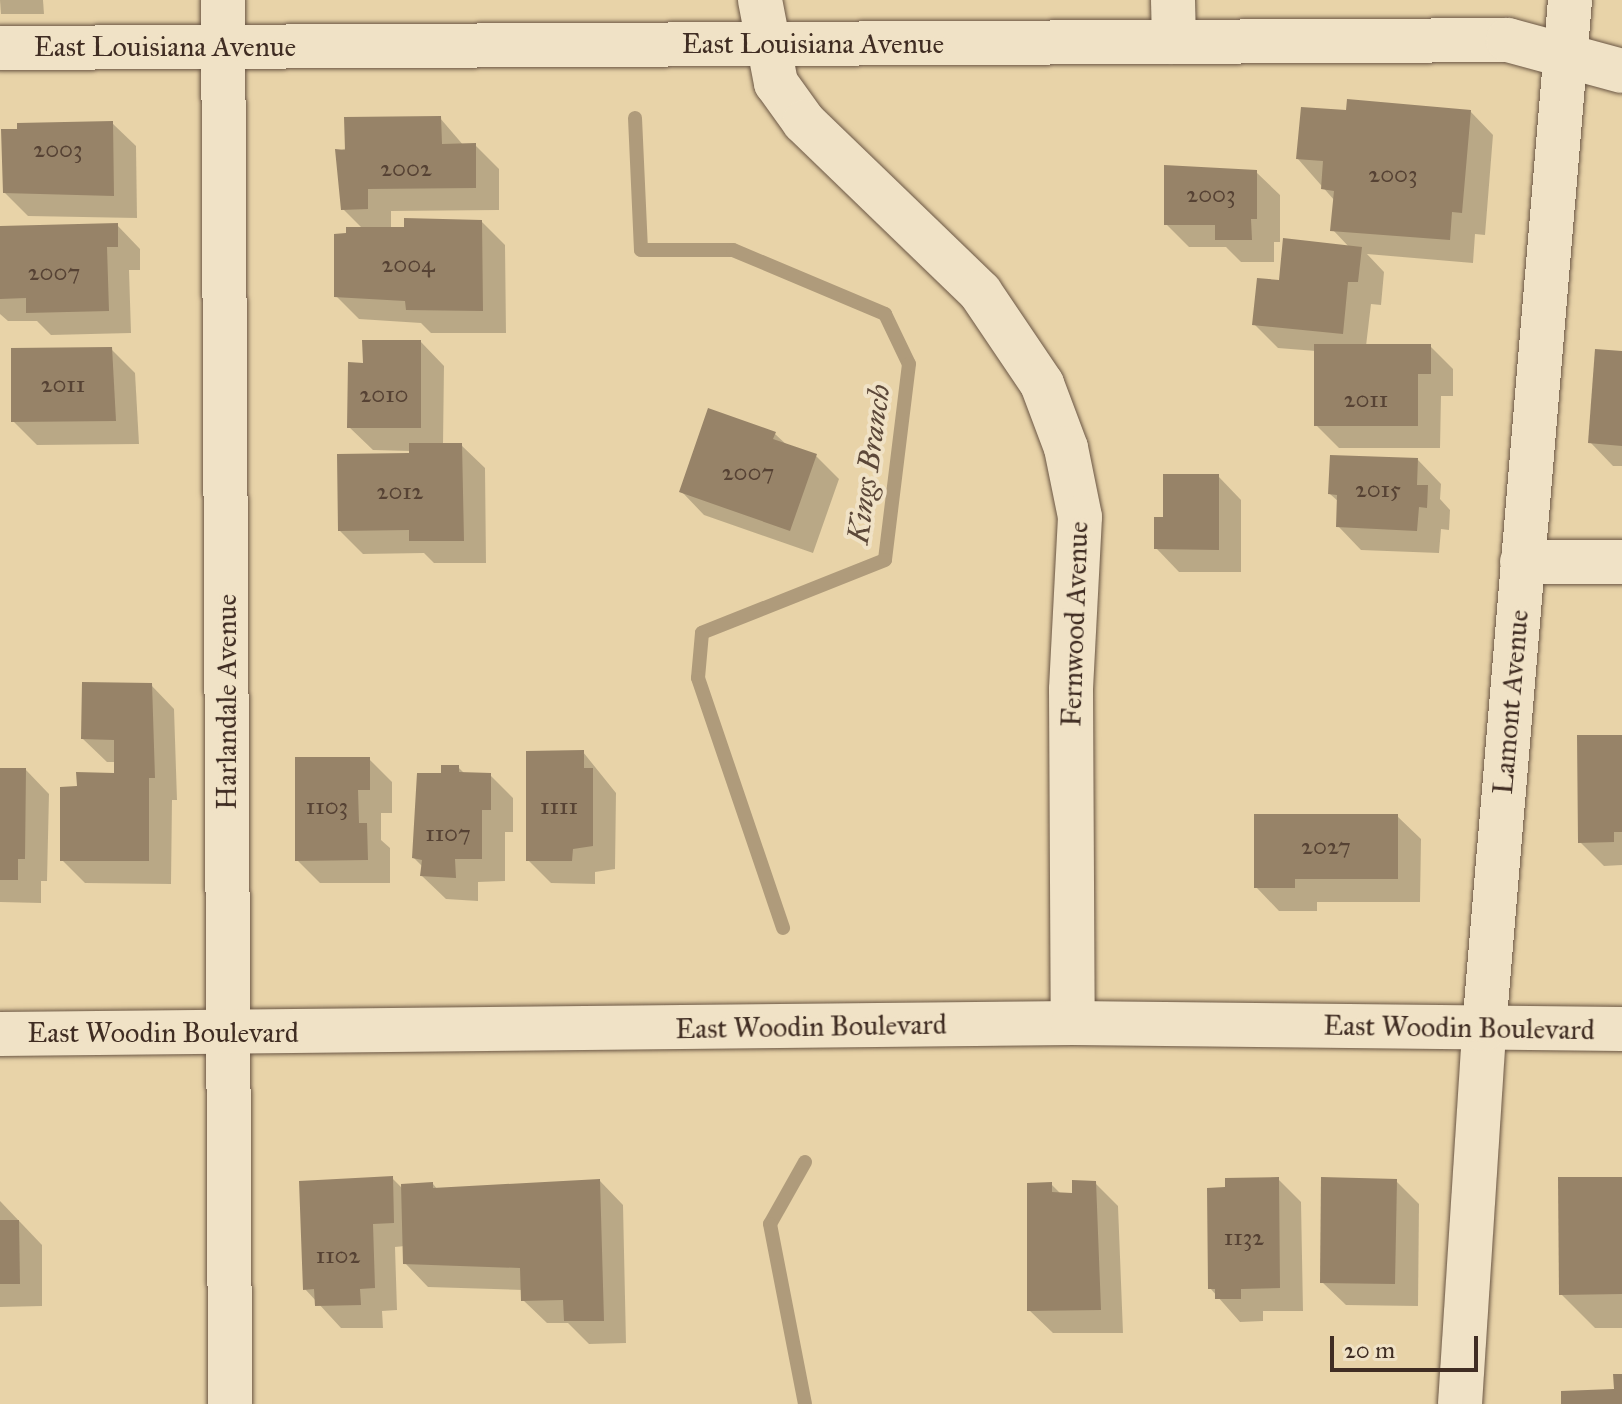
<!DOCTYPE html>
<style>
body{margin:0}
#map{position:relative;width:1622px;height:1404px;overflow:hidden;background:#e8d3a8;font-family:"IM FELL Great Primer",serif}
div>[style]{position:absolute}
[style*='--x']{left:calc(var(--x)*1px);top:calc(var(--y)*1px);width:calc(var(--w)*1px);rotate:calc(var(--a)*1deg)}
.shadow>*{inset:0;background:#0003}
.stream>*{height:14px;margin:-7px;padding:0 7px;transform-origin:7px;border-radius:7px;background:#af9b7b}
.building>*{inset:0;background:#978368}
.roads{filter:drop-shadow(0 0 2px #6a5644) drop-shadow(0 0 2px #6a5644)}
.minor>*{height:44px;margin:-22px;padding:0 22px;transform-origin:22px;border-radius:22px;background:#f0e2c6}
span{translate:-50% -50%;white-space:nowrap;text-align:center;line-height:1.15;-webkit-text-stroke:8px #f0e2c6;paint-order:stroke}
.number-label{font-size:24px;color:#564234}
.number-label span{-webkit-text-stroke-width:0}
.street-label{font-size:28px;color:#402d23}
.water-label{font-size:30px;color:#5c4839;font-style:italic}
.scale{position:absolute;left:1330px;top:1336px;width:148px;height:36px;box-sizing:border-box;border:4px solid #402d23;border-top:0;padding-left:10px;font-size:24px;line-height:28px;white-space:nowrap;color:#402d23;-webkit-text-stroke:6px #f0e2c6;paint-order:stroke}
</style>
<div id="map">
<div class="shadow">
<i style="clip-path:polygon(0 0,43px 0,44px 14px,1px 14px)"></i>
<i style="clip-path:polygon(1470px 111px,1493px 135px,1485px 235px,1475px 234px,1473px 263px,1367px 254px,1384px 272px,1381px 305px,1371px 304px,1366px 346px,1430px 346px,1453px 369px,1453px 396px,1441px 396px,1440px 448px,1339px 448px,1316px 425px,1316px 351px,1278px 348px,1254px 324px,1280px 282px,1350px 248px,1333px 230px,1335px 201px,1298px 159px,1347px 112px)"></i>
<i style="clip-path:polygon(440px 118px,464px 146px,475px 145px,499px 169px,499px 210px,391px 211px,391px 229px,482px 222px,505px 245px,506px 333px,431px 333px,421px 323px,359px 319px,336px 296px,363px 229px,343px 209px,338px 151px)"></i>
<i style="clip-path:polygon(112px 123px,136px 146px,137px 218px,28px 216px,5px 193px,19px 131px)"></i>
<i style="clip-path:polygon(1256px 172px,1280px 195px,1280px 242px,1274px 242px,1274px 262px,1241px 262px,1226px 247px,1189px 247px,1166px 224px)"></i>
<i style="clip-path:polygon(117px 225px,140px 249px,140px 270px,129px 270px,131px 333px,51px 335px,37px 321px,8px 321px,0 314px,0 228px)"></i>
<i style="clip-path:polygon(421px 342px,444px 366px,443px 445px,461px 445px,485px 468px,486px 563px,434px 563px,424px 553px,363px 554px,340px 531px,411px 455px,411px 451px,373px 450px,349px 427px,365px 365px)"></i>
<i style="clip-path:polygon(111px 349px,135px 373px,139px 444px,37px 445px,13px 421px)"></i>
<i style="clip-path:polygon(1622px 353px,1622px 466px,1613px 466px,1590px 442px)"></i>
<i style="clip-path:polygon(775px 434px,788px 446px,816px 456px,839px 479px,813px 553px,704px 515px,681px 491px)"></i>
<i style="clip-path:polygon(1418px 460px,1441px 484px,1440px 499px,1450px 510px,1449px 530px,1441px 529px,1439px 553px,1361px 550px,1338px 526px,1339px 502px,1330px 494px)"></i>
<i style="clip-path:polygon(1218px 476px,1241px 500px,1241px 572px,1179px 572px,1156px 548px,1165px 519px)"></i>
<i style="clip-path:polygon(151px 685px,174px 709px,177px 800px,172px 800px,171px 884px,85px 883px,62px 860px,79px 788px,116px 775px,116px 762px,107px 762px,83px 739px)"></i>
<i style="clip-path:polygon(1622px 737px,1622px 865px,1604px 866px,1580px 842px)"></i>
<i style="clip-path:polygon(583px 752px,616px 793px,615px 869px,595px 872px,595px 884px,551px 883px,528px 860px)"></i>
<i style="clip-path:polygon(369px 759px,392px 782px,392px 813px,381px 813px,381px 840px,390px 848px,390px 883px,320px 883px,297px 860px)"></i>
<i style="clip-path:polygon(458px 767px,465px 774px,490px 775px,513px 798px,513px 832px,505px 832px,505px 881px,478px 882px,478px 901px,446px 899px,422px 876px,423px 867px,414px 858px,443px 775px)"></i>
<i style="clip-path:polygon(0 770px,26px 770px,49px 794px,47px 881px,41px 881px,41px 903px,0 902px)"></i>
<i style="clip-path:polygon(1397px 816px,1421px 839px,1420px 902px,1317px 902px,1317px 911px,1279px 911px,1256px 887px)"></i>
<i style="clip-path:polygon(392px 1178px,403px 1189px,433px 1184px,438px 1190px,600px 1181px,623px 1205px,626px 1343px,589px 1344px,568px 1323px,547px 1323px,523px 1300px,523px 1290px,428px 1287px,405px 1263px,405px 1246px,395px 1247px,397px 1310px,382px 1311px,383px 1328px,341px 1328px,305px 1289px)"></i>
<i style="clip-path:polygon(1278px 1179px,1301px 1202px,1303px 1311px,1263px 1311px,1263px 1321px,1240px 1322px,1210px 1288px,1227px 1189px)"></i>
<i style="clip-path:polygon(1622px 1179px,1622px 1328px,1595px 1328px,1561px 1294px)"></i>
<i style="clip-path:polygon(1396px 1181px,1419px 1204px,1418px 1306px,1346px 1305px,1322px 1282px)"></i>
<i style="clip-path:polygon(1095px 1183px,1118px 1206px,1123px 1333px,1053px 1333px,1029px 1310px,1051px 1184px,1061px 1194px,1074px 1195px)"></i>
<i style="clip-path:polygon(0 1201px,42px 1245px,42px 1306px,0 1307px)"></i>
</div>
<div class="stream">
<i style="--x:635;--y:118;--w:132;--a:87.4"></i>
<i style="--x:641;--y:250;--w:92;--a:0"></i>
<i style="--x:733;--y:250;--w:165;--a:22.8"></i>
<i style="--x:885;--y:314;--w:55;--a:64.4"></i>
<i style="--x:909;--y:364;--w:197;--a:97"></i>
<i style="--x:885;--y:560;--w:197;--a:158.3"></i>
<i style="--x:702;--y:633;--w:45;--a:95.1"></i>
<i style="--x:698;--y:678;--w:264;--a:71.2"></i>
<i style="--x:805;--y:1162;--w:71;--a:119.4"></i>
<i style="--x:770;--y:1224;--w:183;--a:79"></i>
</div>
<div class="building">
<i style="clip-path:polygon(1347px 99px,1471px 110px,1462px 213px,1452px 212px,1450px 240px,1330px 231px,1334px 191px,1321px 189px,1323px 161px,1296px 159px,1301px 107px,1346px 110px)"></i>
<i style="clip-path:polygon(441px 116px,442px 144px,476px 143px,476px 188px,368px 189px,368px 209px,341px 210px,335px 149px,345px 150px,344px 117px)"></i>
<i style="clip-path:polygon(113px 121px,114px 196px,3px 193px,1px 129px,17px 129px,17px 123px)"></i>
<i style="clip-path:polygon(1164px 165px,1257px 170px,1257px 219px,1251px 219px,1252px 240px,1215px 240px,1215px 225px,1164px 225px)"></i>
<i style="clip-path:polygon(404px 218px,482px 220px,483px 311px,406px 310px,405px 301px,334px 297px,334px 234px,346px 233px,346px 227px,404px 227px)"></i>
<i style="clip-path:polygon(118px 223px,118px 247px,107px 247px,109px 311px,26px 313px,26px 298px,0 299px,0 226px)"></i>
<i style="clip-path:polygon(1283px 238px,1362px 247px,1358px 282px,1348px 282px,1343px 334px,1252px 325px,1257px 278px,1279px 280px)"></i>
<i style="clip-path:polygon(362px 340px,421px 340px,421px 428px,347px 428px,348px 362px,363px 363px)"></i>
<i style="clip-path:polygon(1314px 344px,1431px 344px,1431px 374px,1418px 374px,1418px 426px,1314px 426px)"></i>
<i style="clip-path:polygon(112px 347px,116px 421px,11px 422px,11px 348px)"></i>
<i style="clip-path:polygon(1595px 349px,1622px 351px,1622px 446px,1588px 443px)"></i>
<i style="clip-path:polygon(708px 408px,776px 432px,773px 439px,817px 454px,790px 531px,679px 492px)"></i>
<i style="clip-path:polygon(409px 443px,462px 443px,464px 541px,409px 541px,409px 530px,338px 531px,337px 454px,409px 453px)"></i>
<i style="clip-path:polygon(1330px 455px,1418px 458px,1417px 485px,1428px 485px,1427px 508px,1419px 507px,1417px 531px,1336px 527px,1337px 495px,1328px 494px)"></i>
<i style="clip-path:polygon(1163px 474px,1219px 474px,1219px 550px,1154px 549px,1154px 517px,1163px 517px)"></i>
<i style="clip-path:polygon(82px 682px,152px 683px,155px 778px,149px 778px,149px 861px,60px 861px,60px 787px,77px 786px,76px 772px,114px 773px,114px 740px,81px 739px)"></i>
<i style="clip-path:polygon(1577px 735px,1622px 735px,1622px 832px,1614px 832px,1614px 842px,1578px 843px)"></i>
<i style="clip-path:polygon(584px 750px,584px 768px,593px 768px,593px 846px,573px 849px,572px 861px,526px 861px,526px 751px)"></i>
<i style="clip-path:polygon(295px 757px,370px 757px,370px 790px,358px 790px,359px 823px,367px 823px,368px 860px,295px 861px)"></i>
<i style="clip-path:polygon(441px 765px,459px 765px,459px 772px,491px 773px,491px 810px,482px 810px,482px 859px,455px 859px,456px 878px,420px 876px,422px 860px,412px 858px,417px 773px,441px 773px)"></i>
<i style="clip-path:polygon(0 768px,26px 768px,25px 859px,18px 859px,18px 880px,0 880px)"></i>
<i style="clip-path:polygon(1254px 814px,1398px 814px,1398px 879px,1295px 879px,1295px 888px,1254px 888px)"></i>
<i style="clip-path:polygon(393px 1176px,394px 1223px,373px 1224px,375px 1288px,360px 1289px,361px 1305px,315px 1306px,314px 1289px,303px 1290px,299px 1181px)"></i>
<i style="clip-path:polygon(1279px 1177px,1280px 1288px,1241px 1289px,1241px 1299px,1215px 1299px,1215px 1289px,1208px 1289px,1207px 1188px,1225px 1187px,1225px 1178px)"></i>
<i style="clip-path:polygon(1321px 1177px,1397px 1179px,1395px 1284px,1320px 1283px)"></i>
<i style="clip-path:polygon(1558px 1177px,1622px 1177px,1622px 1294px,1559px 1295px)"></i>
<i style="clip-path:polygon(600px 1179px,604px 1321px,564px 1321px,563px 1300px,521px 1301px,520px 1268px,403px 1264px,401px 1184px,433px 1182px,433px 1188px)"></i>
<i style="clip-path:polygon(1072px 1180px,1096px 1181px,1101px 1310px,1027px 1311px,1027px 1183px,1052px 1182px,1052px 1192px,1072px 1193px)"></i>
<i style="clip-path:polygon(0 1220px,19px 1220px,20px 1284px,0 1284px)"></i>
<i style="clip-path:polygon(1613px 1374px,1622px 1374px,1622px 1404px,1561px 1404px,1561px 1391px,1614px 1389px)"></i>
</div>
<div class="roads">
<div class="minor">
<i style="--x:223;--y:0;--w:1404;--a:89.71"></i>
<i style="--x:760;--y:0;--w:85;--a:79.1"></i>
<i style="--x:776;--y:83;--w:48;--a:54.3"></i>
<i style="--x:804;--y:122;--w:245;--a:44"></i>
<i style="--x:980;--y:292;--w:111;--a:56"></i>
<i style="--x:1042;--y:384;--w:68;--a:69.4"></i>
<i style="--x:1066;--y:448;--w:70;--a:78.5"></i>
<i style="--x:1080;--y:517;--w:173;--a:93"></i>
<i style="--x:1071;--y:690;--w:333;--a:89.7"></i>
<i style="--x:1173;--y:0;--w:42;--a:88.6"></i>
<i style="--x:0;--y:48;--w:1508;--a:-0.3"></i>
<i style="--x:1508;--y:40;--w:118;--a:15.2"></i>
<i style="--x:1522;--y:562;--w:100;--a:0"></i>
<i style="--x:0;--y:1034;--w:1073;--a:-0.59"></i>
<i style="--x:1073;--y:1023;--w:549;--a:0.63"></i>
<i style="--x:1460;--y:1404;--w:376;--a:-86.3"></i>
<i style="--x:1484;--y:1029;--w:1033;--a:-85.22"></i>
</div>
</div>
<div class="number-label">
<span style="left:58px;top:150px">2003</span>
<span style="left:406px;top:169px">2002</span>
<span style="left:1393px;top:175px">2003</span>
<span style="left:1211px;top:195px">2003</span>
<span style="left:408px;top:265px">2004</span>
<span style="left:54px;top:273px">2007</span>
<span style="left:63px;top:385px">2011</span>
<span style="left:384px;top:395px">2010</span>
<span style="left:1366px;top:400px">2011</span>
<span style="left:748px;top:473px">2007</span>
<span style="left:1378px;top:490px">2015</span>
<span style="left:400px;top:492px">2012</span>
<span style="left:327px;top:807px">1103</span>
<span style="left:559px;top:807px">1111</span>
<span style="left:448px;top:834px">1107</span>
<span style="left:1326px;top:847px">2027</span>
<span style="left:1244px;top:1238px">1132</span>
<span style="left:338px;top:1256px">1102</span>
</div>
<div class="street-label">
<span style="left:813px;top:44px">East Louisiana Avenue</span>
<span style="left:165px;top:47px">East Louisiana Avenue</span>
<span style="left:1075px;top:624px;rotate:-88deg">Fernwood Avenue</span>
<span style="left:227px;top:702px;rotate:-90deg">Harlandale Avenue</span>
<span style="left:1511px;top:702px;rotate:-85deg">Lamont Avenue</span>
<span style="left:811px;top:1027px;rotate:-1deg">East Woodin Boulevard</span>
<span style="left:1459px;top:1028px;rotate:1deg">East Woodin Boulevard</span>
<span style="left:163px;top:1033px">East Woodin Boulevard</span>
</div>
<div class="water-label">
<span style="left:869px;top:464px;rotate:-82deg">Kings Branch</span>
</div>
<div class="scale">20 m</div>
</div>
